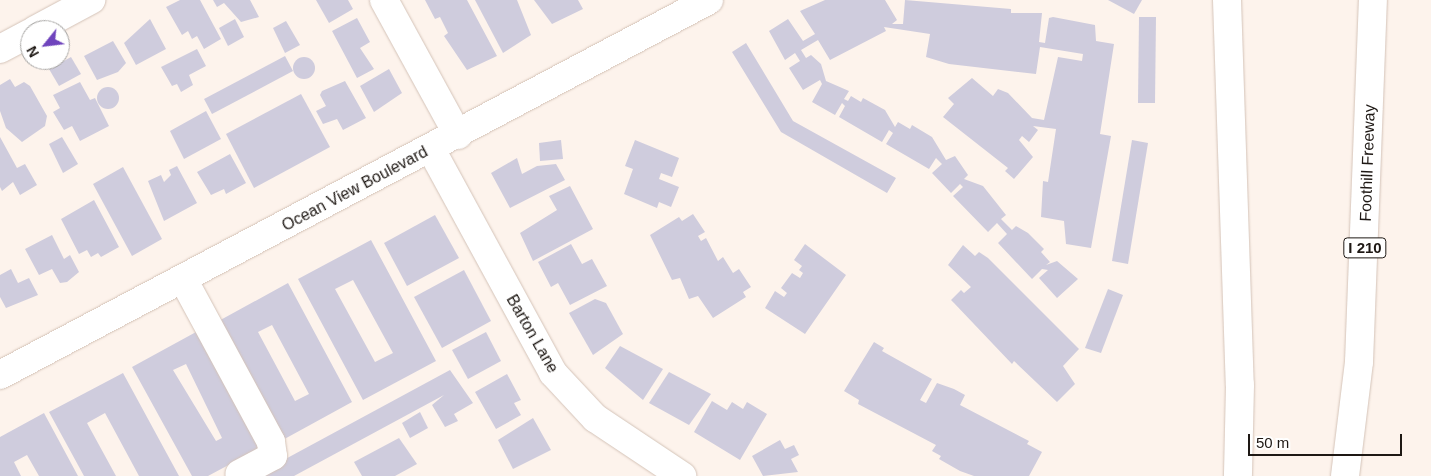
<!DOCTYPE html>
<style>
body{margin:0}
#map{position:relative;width:1431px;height:476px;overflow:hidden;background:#fdf3ec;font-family:Helvetica,sans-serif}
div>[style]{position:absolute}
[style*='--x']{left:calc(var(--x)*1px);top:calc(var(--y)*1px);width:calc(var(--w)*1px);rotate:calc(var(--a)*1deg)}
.building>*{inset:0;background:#cfccdd}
.round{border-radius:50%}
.roads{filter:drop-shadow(0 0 1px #d4c3b8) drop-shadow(0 0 1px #d4c3b8)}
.minor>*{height:28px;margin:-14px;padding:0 14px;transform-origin:14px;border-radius:14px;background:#fff}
.major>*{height:28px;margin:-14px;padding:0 14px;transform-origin:14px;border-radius:14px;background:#fff}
.highway>*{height:28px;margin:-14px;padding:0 14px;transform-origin:14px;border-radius:14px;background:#fff}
span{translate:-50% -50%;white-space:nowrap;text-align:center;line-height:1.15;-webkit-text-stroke:5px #fff;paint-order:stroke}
.shield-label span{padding:1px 4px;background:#fff;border:1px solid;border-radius:4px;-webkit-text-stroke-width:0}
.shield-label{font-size:15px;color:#1e1814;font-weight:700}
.street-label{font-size:16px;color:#1e1814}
.north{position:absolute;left:20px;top:20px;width:50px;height:50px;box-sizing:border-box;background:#fff;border:1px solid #a5a3a1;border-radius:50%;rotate:241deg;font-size:14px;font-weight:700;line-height:20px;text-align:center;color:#1e1814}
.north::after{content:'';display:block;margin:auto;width:18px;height:22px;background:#6f44bd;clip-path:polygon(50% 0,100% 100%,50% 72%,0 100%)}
.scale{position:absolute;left:1248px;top:434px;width:154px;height:22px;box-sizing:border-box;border:2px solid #1e1814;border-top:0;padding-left:6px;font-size:15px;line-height:18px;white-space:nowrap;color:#1e1814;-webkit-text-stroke:4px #fff;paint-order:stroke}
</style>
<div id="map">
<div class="building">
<i style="clip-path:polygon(180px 0,200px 0,221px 39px,204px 49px,197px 36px,192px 39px,188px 31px,182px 35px,166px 7px)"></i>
<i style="clip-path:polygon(213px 0,250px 0,259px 17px,241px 22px,224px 3px,217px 7px)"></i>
<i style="clip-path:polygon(316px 0,348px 0,353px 9px,329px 23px)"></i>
<i style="clip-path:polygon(425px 0,467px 0,497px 56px,467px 70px,444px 36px,448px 33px,440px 17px,435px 19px)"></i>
<i style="clip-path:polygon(475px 0,517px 0,531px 35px,503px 53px)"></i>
<i style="clip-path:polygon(534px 0,578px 0,583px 9px,552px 24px)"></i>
<i style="clip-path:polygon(825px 0,885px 0,897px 20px,892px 24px,903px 24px,905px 0,1011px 9px,1011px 13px,1042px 13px,1039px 42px,1045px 43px,1049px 18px,1053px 17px,1095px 25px,1096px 41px,1114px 44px,1100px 134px,1111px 136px,1091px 248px,1066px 244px,1064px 221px,1041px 217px,1043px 181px,1048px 182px,1056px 129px,1033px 126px,1038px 130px,1029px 142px,1022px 136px,1019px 140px,1033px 157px,1014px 179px,1005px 171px,1008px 168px,943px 117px,954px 104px,948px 98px,972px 78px,993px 96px,998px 89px,1008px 93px,1032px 118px,1044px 120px,1058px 57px,1082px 61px,1083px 54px,1040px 47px,1036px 74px,949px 64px,926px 57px,930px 34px,884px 27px,886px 31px,830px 60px,818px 40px,801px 50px,806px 58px,811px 55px,821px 64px,826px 81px,849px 91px,844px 99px,848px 101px,851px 96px,861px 102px,863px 98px,885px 110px,895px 127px,898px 122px,910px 129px,912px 125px,932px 137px,946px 160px,955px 156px,968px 175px,964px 179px,983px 186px,1006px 215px,1001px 219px,1012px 230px,1016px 226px,1028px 233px,1044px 249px,1041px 252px,1050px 262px,1046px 265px,1057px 261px,1078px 279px,1057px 298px,1039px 278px,1048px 270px,1042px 269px,1032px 279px,998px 243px,1007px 234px,997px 223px,988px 232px,953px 196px,963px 187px,960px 184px,951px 193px,932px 173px,942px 164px,936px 158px,929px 169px,886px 144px,893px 133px,889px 130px,882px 142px,839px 117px,845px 106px,842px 103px,835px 115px,812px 102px,822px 84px,820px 80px,803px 90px,789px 68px,800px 61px,795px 53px,785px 60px,769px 31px,788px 19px,803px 41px,815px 34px,800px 11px)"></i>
<i style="clip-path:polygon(1108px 0,1142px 0,1134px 14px)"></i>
<i style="clip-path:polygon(1139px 17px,1156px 17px,1155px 103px,1138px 103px)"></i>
<i style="clip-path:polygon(357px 18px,370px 42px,360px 48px,374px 69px,357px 78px,332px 31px)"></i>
<i style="clip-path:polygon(150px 19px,166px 49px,136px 65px,124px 43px)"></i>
<i style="clip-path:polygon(235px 19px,244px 37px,228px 46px,219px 28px)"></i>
<i style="clip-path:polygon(286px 21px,300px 45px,285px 53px,273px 28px)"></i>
<i style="clip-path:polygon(113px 41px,126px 63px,118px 72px,97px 80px,84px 56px)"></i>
<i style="clip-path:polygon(746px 43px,793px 121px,896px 178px,887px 193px,781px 132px,732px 52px)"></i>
<i style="clip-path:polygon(197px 49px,206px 66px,189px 75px,193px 85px,181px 92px,177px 84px,172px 86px,161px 67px)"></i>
<i style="clip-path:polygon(285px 56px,293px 71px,212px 114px,204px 99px)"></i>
<i class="round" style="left:293px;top:57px;width:22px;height:22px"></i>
<i style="clip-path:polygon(71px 57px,81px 74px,59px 86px,49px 69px)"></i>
<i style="clip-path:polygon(389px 69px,402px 93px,374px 112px,360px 86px)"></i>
<i style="clip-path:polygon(10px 79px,15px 87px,24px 82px,30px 86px,47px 116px,45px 126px,22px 142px,6px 128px,0 111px,0 85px)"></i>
<i style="clip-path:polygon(345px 81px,366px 118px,343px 130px,337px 119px,323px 124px,316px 111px,326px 106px,320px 95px,322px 91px)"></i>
<i style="clip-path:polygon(80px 82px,90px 100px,95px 98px,109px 126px,80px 141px,72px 126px,64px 130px,53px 112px,60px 108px,53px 95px)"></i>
<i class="round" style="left:97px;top:87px;width:22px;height:22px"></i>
<i style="clip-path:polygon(301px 94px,330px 147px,254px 188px,226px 134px)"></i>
<i style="clip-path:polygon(206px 111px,221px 139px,184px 159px,170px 131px)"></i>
<i style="clip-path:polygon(0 137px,17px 168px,25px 164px,37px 185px,20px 195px,13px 182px,2px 191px,0 187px)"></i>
<i style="clip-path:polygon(62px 137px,78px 164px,63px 173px,49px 144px)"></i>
<i style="clip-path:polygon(561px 140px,563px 159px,540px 161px,539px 143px)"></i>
<i style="clip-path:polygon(635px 140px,679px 158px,672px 177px,661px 173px,659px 179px,679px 187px,671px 207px,659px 202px,657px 208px,624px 194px,633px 169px,625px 166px)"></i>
<i style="clip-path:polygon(1132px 140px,1148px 143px,1128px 264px,1112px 261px)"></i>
<i style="clip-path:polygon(230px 154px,246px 183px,226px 194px,224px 189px,211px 195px,197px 172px)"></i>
<i style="clip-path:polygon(517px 158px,522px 174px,537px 166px,556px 164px,565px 180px,510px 208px,491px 173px)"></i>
<i style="clip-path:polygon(177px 166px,197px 203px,164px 221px,148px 181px,161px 175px,164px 182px,171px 175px,169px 170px)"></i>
<i style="clip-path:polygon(123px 167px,162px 239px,132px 256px,93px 184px)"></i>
<i style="clip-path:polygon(570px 186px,593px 229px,533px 261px,520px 233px,557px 210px,549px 196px)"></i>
<i style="clip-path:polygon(94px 200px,119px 247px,101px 257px,98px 253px,91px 257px,87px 250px,79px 254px,61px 219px)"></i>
<i style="clip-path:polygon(693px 214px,705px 232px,698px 236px,701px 241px,706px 238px,718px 261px,723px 257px,733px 273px,739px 269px,751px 287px,743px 292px,746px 297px,713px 318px,698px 296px,689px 299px,680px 278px,672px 280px,650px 235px,679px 217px,682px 221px)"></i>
<i style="clip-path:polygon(435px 215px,459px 258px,407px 286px,384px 243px)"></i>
<i style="clip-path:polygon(52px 235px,64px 259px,70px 255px,79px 272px,67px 282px,60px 283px,52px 269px,39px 275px,25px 249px)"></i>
<i style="clip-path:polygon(evenodd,371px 240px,436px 361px,363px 400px,298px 279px,371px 240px,353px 280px,393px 353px,375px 362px,335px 289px,353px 280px)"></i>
<i style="clip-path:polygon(571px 244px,582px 264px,592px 259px,607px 286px,570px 305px,558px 283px,551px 287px,538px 262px)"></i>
<i style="clip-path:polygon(805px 244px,846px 275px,805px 334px,765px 308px,775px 291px,784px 297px,787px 293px,781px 288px,792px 273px,800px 278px,803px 273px,799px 270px,802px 266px,794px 260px)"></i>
<i style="clip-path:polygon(963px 245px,975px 256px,979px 252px,988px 258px,1079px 349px,1063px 366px,1075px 384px,1057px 402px,1014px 361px,1012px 364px,954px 303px,951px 300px,961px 290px,964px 293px,971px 287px,948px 265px)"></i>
<i style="clip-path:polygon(11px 269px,18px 283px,29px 278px,38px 295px,6px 308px,0 297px,0 275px)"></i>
<i style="clip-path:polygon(464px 270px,491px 321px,442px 348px,414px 297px)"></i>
<i style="clip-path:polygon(evenodd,288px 283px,352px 402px,279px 442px,215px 323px,288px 283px,272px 325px,309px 394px,295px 401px,258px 332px,272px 325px)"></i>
<i style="clip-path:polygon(1108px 289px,1123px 295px,1101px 353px,1085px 348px)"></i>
<i style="clip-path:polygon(595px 299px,606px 303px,623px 334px,593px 355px,569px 313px)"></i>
<i style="clip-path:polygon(evenodd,207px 326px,262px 447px,208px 476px,192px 476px,132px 367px,207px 326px,186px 364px,222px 438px,216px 441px,173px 370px,186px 364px)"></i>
<i style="clip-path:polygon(486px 332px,501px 361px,468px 379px,452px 350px)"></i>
<i style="clip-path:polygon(874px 342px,884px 348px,882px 351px,932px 379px,920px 400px,926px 403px,937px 383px,954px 389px,965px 395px,960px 405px,1029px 441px,1027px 444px,1042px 452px,1029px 476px,974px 476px,960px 471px,939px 459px,941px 456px,932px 451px,936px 445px,858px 404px,859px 400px,844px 391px)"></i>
<i style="clip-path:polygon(620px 346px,663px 369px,643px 400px,605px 368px)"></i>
<i style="clip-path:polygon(450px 370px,473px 403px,454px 414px,458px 421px,445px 427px,432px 405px,444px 395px,294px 476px,254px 476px)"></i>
<i style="clip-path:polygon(669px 372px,711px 394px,689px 425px,649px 403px)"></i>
<i style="clip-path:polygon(123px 373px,179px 476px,139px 476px,105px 413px,87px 423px,116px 476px,84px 476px,49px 412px)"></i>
<i style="clip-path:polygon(507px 374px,521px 400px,514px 403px,521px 415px,496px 429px,475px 392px)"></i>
<i style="clip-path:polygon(712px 401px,727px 410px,732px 402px,743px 409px,747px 402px,767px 414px,740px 460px,694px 432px)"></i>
<i style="clip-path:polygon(420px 412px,428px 428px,410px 438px,402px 423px)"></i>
<i style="clip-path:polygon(44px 413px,78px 476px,39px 476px,27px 455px,14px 462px,21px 476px,0 476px,0 437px)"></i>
<i style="clip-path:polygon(533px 418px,551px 450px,513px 469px,498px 440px)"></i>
<i style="clip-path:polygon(399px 438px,417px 464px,395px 476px,362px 476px,354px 462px)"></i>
<i style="clip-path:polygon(780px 440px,785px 449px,794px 445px,799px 455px,791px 459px,798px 472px,763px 476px,752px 456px)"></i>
</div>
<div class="roads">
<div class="minor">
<i style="--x:384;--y:0;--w:154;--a:61.3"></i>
<i style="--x:35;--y:30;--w:64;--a:-28.2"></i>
<i style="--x:0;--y:49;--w:34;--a:-28"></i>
<i style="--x:431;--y:149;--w:255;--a:61.4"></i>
<i style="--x:553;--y:373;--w:62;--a:47"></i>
<i style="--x:595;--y:418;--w:105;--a:33.7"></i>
<i style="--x:183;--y:279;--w:185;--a:61.6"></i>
<i style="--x:271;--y:442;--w:14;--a:82"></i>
<i style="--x:273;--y:456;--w:38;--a:152"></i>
</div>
<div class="major">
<i style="--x:0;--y:375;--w:802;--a:-27.87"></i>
</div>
<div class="highway">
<i style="--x:1227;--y:0;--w:385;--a:88.1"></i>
<i style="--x:1240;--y:385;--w:91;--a:91.3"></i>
<i style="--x:1345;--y:476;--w:115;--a:-83"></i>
<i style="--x:1359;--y:362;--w:362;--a:-87.8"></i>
</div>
</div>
<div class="shield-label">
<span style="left:1365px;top:248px">I 210</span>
</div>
<div class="street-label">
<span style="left:1368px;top:163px;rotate:-88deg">Foothill Freeway</span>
<span style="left:355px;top:189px;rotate:-28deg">Ocean View Boulevard</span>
<span style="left:532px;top:334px;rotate:60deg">Barton Lane</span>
</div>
<div class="north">N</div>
<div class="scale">50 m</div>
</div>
